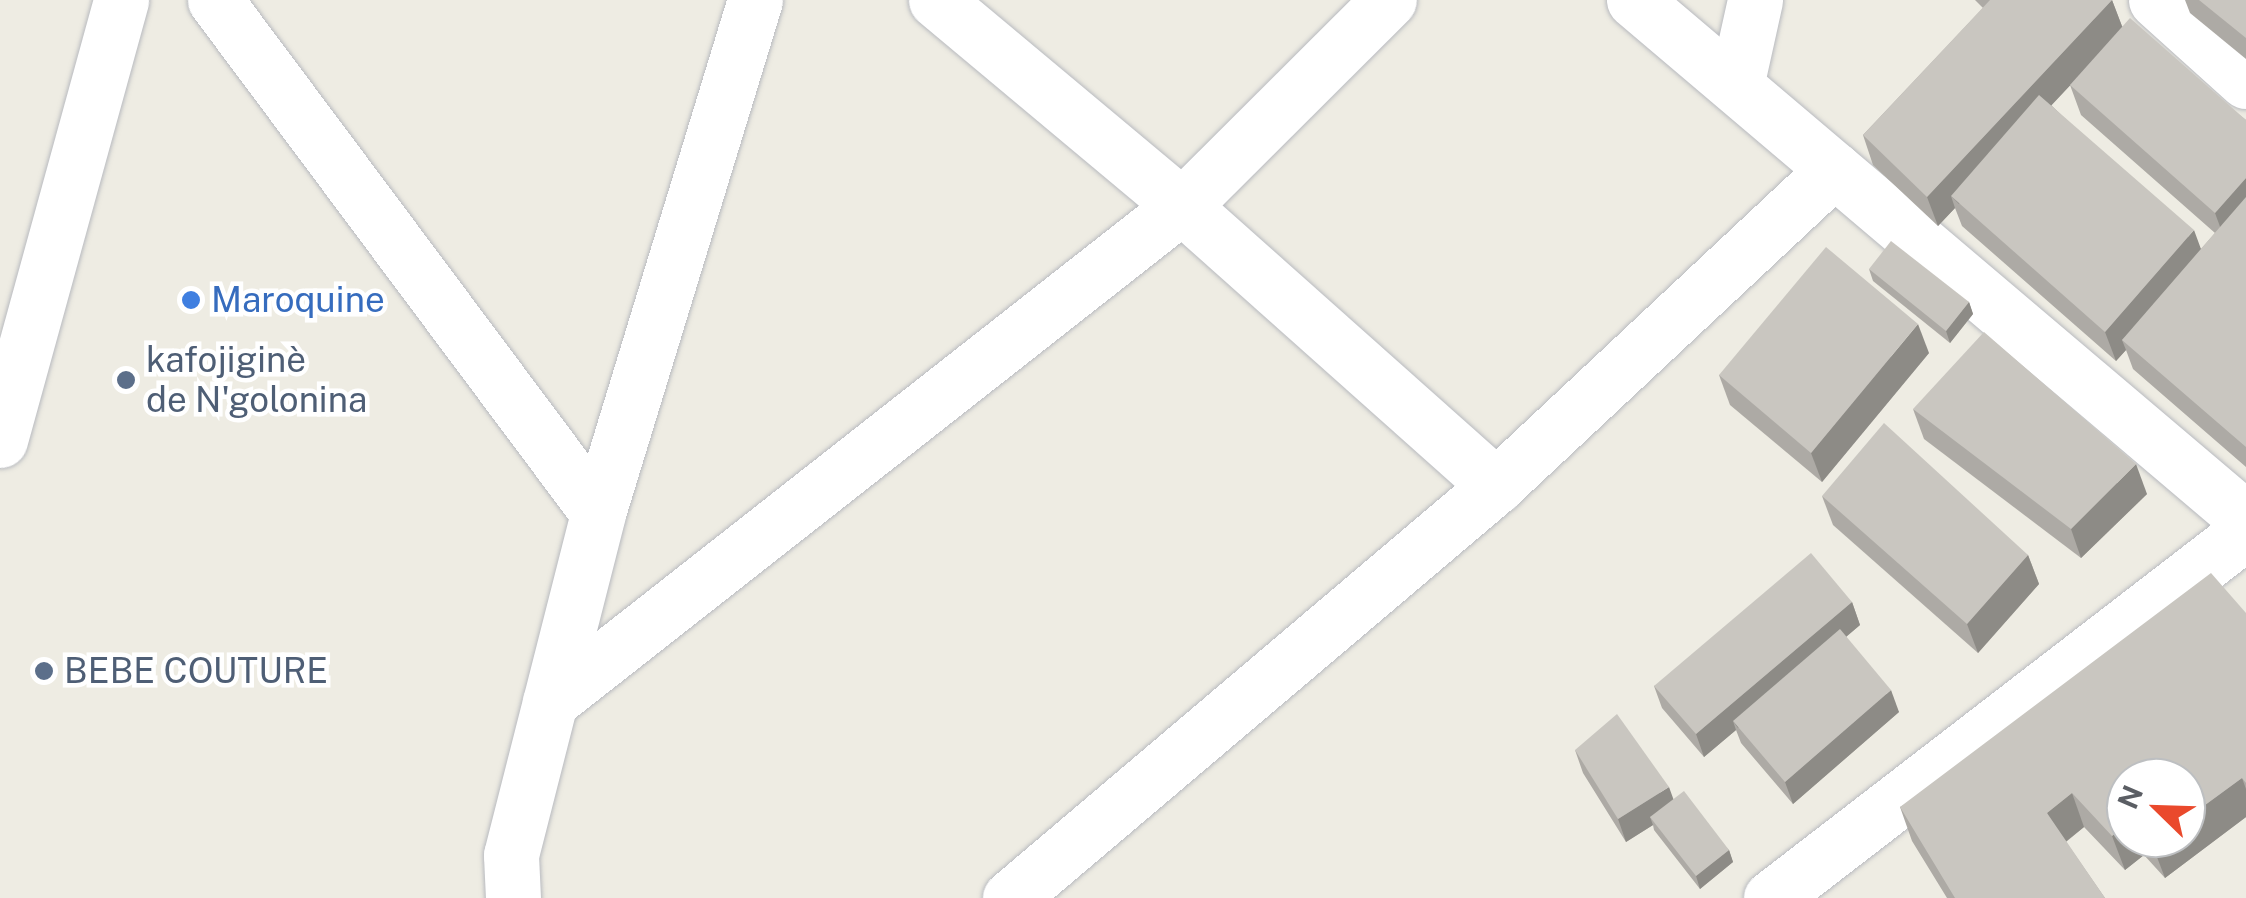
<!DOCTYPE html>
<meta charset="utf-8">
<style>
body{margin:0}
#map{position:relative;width:2246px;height:898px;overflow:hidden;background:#eeece3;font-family:"Public Sans",sans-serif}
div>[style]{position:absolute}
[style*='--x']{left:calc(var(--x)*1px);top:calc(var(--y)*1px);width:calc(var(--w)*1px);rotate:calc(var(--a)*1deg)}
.roads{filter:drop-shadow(0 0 2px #b8babf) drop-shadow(0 0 2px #b8babf)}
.street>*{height:55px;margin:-27.5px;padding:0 27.5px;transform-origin:27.5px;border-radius:27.5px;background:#fff}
.secondary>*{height:55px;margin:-27.5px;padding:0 27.5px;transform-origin:27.5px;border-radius:27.5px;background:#fff}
.wall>*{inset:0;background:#adaaa5}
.shaded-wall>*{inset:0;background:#8d8b86}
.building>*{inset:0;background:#c9c6c0}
.dots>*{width:28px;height:28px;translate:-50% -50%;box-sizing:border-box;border:5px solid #fff;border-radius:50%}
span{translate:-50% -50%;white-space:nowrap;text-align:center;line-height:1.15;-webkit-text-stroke:9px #fff;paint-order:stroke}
.shop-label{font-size:35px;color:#366cbe}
.left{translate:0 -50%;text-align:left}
.service-label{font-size:35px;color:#4e5e75}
.north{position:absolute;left:2106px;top:758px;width:100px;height:100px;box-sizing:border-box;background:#fff;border:2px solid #bdbfc1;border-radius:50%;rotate:293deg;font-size:28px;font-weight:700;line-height:40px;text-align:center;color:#5b5e64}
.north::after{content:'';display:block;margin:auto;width:35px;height:45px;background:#ea492c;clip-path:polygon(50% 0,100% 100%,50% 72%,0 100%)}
</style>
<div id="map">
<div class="roads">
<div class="street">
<i style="--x:215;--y:0;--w:640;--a:53.26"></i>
<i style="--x:936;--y:0;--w:321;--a:39.9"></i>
<i style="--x:1182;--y:206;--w:421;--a:41.7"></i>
<i style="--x:1634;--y:0;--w:802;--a:40.3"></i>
<i style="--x:2156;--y:0;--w:121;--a:42"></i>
<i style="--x:1736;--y:86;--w:88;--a:-77.5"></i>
<i style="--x:550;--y:702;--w:803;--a:-38.13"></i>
<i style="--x:1182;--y:206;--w:292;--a:-44.9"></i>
<i style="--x:513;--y:898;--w:43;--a:-92.7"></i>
<i style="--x:511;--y:855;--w:353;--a:-75.7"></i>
<i style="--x:598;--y:513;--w:536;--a:-72.98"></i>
<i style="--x:1010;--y:898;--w:637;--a:-40.29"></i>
<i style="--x:1496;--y:486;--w:463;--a:-43.1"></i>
<i style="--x:1771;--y:898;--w:600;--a:-37.62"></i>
</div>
<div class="secondary">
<i style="--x:0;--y:440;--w:456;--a:-74.6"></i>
</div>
</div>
<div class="wall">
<i style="clip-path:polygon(evenodd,1975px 0,2112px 0,2122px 26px,2246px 120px,2246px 467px,2133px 369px,2126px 350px,2116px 361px,1962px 226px,1955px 208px,1938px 226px,1873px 165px,1863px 135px,1983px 8px,1975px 0,2075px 80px,2070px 85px,2081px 115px,2215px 233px,2201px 249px,2051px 105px,2075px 80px)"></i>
<i style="clip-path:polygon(2185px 0,2246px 0,2246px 59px,2190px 13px)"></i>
<i style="clip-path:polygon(1869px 269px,1969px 302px,1973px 314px,1950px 343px,1873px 281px)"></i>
<i style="clip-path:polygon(1929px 353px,1822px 482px,1730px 405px,1719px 375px)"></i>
<i style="clip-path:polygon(1913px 409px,2147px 494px,2081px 558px,1924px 439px)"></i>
<i style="clip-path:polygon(1822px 496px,2028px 555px,2039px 584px,1978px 653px,1833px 525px)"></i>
<i style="clip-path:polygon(1852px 602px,1860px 625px,1846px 637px,1899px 712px,1793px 804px,1741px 743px,1736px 730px,1704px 757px,1662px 708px,1654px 686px)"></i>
<i style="clip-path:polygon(evenodd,2246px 613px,2246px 817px,2165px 878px,2144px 855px,2125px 870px,2084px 827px,2066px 842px,2105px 898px,1947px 898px,1912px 841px,1900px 807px,2246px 613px,2126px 778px,2186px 838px,2126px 838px,2126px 778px)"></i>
<i style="clip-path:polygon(1575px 750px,1673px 799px,1729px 850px,1733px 862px,1700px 889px,1654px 830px,1653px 825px,1626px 842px,1583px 773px)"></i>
</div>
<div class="shaded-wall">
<i style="clip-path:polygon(2112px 0,2123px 29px,1959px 204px,1951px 196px,1955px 208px,1938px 226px,1927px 197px)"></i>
<i style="clip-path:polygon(2246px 178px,2246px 220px,2226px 243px,2215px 213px)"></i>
<i style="clip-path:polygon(2194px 230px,2205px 260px,2122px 340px,2126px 350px,2116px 361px,2105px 332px)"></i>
<i style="clip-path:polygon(1969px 302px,1973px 314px,1950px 343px,1946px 331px)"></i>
<i style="clip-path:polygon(1918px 324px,1929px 353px,1822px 482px,1811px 453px)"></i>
<i style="clip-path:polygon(2136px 464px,2147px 494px,2081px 558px,2071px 529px)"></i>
<i style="clip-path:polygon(2028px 555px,2039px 584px,1978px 653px,1967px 624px)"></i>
<i style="clip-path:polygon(1852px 602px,1860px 625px,1738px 728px,1733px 721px,1736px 730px,1704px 757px,1696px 734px)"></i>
<i style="clip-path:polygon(1891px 690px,1899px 712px,1793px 804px,1785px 782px)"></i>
<i style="clip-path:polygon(2242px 778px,2246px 789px,2246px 817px,2165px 878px,2152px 844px,2161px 838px,2186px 838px,2186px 819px)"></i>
<i style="clip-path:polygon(1669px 787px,1677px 809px,1650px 817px,1653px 825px,1626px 842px,1618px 819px)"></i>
<i style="clip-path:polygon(2072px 793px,2084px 827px,2059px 847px,2047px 813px)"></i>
<i style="clip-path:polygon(2126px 825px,2126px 838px,2138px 838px,2144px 855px,2125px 870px,2112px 836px)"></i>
<i style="clip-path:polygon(1729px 850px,1733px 862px,1700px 889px,1696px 876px)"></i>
</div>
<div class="building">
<i style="clip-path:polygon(1990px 0,2112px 0,1927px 197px,1863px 135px)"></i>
<i style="clip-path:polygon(2199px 0,2246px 0,2246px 38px)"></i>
<i style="clip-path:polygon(2130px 18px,2246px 120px,2246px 178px,2215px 213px,2070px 85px)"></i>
<i style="clip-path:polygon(2039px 95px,2194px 230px,2105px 332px,1951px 196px)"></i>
<i style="clip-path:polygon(2246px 197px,2246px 447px,2122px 340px)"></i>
<i style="clip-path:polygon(1891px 241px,1969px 302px,1946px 331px,1869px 269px)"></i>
<i style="clip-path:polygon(1826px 247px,1918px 324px,1811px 453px,1719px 375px)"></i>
<i style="clip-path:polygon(1984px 332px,2136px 464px,2071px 529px,1913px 409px)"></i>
<i style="clip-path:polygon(1884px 423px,2028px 555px,1967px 624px,1822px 496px)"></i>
<i style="clip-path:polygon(1811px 553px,1852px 602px,1696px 734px,1654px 686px)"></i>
<i style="clip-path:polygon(2211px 573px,2246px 613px,2246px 783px,2242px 778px,2186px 819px,2186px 778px,2126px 778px,2126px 825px,2112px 836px,2072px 793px,2047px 813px,2105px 898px,1955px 898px,1900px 807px)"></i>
<i style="clip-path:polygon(1840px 629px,1891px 690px,1785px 782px,1733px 721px)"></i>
<i style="clip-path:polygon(1617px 714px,1669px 787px,1618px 819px,1575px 750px)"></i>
<i style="clip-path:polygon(1684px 791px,1729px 850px,1696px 876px,1650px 817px)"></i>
<i style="clip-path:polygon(2147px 838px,2161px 838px,2152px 844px)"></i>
</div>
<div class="dots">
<i style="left:191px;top:300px;background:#3f7fe0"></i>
<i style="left:126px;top:380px;background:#5c6f8a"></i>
<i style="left:44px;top:671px;background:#5c6f8a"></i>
</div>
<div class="shop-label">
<span class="left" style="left:211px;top:300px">Maroquine</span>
</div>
<div class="service-label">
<span class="left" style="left:146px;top:380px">kafojiginè<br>de N'golonina</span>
<span class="left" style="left:64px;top:671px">BEBE COUTURE</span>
</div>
<div class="north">N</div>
</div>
